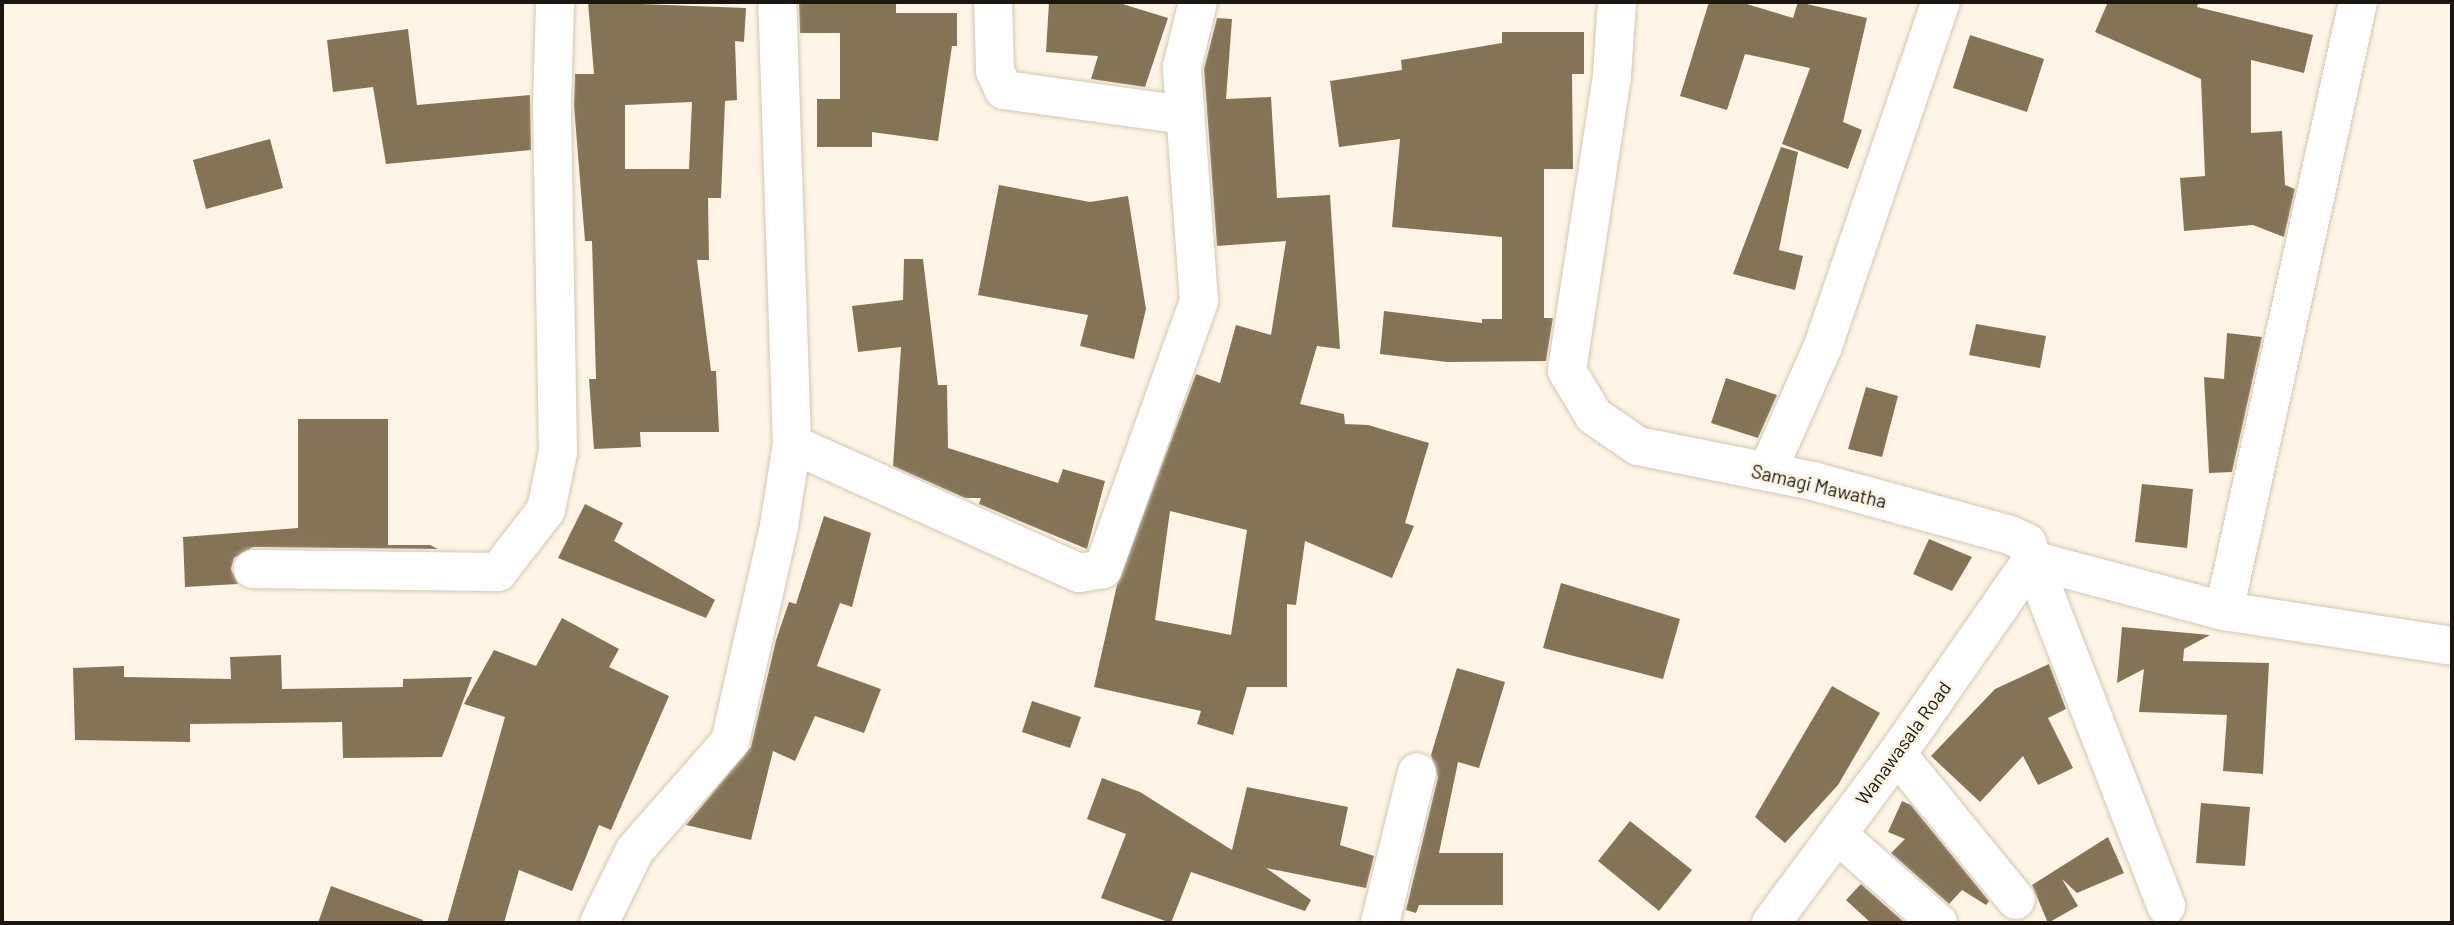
<!DOCTYPE html>
<style>
body{margin:0}
#map{position:relative;width:2454px;height:925px;overflow:hidden;background:#fff5e6;font-family:Barlow,sans-serif}
div>[style]{position:absolute}
[style*='--x']{left:calc(var(--x)*1px);top:calc(var(--y)*1px);width:calc(var(--w)*1px);rotate:calc(var(--a)*1deg)}
.building>*{inset:0;background:#857356}
.roads{filter:drop-shadow(0 0 2px #d3c8b5) drop-shadow(0 0 2px #d3c8b5)}
.minor>*{height:38px;margin:-19px;padding:0 19px;transform-origin:19px;border-radius:19px;background:#fff}
span{translate:-50% -50%;white-space:nowrap;text-align:center;line-height:1.15;-webkit-text-stroke:6px #fff5e6;paint-order:stroke}
.street-label{font-size:19px;color:#1b1710}
.frame{position:absolute;inset:0;border:4px solid #1b1710;pointer-events:none}
</style>
<div id="map">
<div class="building">
<i style="clip-path:polygon(evenodd,588px 2px,746px 8px,744px 42px,735px 41px,737px 100px,725px 101px,721px 198px,708px 198px,709px 260px,697px 260px,711px 371px,716px 371px,719px 432px,640px 432px,641px 447px,594px 449px,589px 379px,596px 379px,592px 241px,585px 241px,574px 106px,575px 74px,594px 74px,588px 2px,692px 102px,689px 169px,625px 169px,625px 105px,692px 102px)"></i>
<i style="clip-path:polygon(799px 2px,896px 2px,896px 13px,957px 13px,957px 46px,952px 46px,938px 141px,872px 132px,872px 147px,817px 147px,817px 99px,840px 99px,840px 33px,800px 33px)"></i>
<i style="clip-path:polygon(1049px 2px,1116px 2px,1168px 18px,1145px 87px,1091px 79px,1098px 56px,1046px 52px)"></i>
<i style="clip-path:polygon(1709px 2px,1740px 2px,1793px 18px,1798px 2px,1867px 18px,1843px 122px,1862px 130px,1848px 169px,1782px 144px,1810px 68px,1745px 54px,1727px 110px,1680px 96px)"></i>
<i style="clip-path:polygon(2108px 2px,2199px 2px,2197px 7px,2313px 35px,2304px 73px,2251px 60px,2251px 133px,2282px 131px,2285px 185px,2295px 189px,2284px 237px,2253px 225px,2184px 231px,2180px 178px,2205px 176px,2201px 79px,2095px 32px)"></i>
<i style="clip-path:polygon(evenodd,1217px 18px,1232px 19px,1226px 99px,1271px 97px,1277px 198px,1330px 195px,1340px 349px,1317px 346px,1300px 404px,1344px 414px,1345px 424px,1368px 425px,1429px 443px,1405px 523px,1414px 526px,1392px 578px,1305px 541px,1296px 605px,1287px 604px,1287px 687px,1247px 687px,1233px 735px,1197px 724px,1201px 711px,1094px 687px,1117px 585px,1196px 374px,1220px 383px,1236px 325px,1271px 335px,1286px 241px,1217px 246px,1204px 69px,1217px 18px,1170px 511px,1247px 530px,1231px 635px,1155px 620px,1170px 511px)"></i>
<i style="clip-path:polygon(408px 29px,417px 105px,530px 95px,531px 150px,386px 164px,373px 87px,333px 92px,327px 40px)"></i>
<i style="clip-path:polygon(1502px 32px,1584px 32px,1584px 74px,1572px 74px,1573px 169px,1544px 169px,1544px 318px,1553px 318px,1546px 361px,1447px 362px,1380px 354px,1384px 311px,1482px 323px,1482px 319px,1502px 319px,1502px 237px,1392px 227px,1400px 139px,1339px 147px,1330px 81px,1402px 70px,1401px 60px,1502px 43px)"></i>
<i style="clip-path:polygon(1970px 35px,2044px 59px,2027px 112px,1953px 88px)"></i>
<i style="clip-path:polygon(270px 139px,283px 188px,206px 209px,193px 160px)"></i>
<i style="clip-path:polygon(1781px 147px,1798px 152px,1779px 250px,1803px 256px,1795px 290px,1733px 274px)"></i>
<i style="clip-path:polygon(999px 185px,1090px 202px,1128px 196px,1146px 309px,1134px 359px,1080px 346px,1088px 315px,978px 295px)"></i>
<i style="clip-path:polygon(904px 259px,923px 259px,938px 385px,947px 385px,948px 448px,1058px 483px,1063px 469px,1105px 481px,1087px 549px,979px 504px,981px 498px,965px 498px,893px 466px,901px 347px,858px 352px,852px 306px,903px 300px)"></i>
<i style="clip-path:polygon(1976px 324px,2046px 336px,2040px 368px,1969px 355px)"></i>
<i style="clip-path:polygon(2227px 333px,2262px 337px,2232px 472px,2209px 473px,2204px 377px,2224px 379px)"></i>
<i style="clip-path:polygon(1726px 378px,1777px 395px,1758px 438px,1711px 423px)"></i>
<i style="clip-path:polygon(1866px 387px,1898px 396px,1882px 457px,1848px 449px)"></i>
<i style="clip-path:polygon(298px 419px,388px 419px,388px 545px,430px 545px,438px 549px,253px 547px,234px 558px,231px 569px,238px 584px,185px 587px,183px 537px,298px 528px)"></i>
<i style="clip-path:polygon(2142px 484px,2193px 489px,2187px 548px,2135px 542px)"></i>
<i style="clip-path:polygon(585px 504px,623px 523px,614px 541px,715px 600px,706px 618px,558px 558px)"></i>
<i style="clip-path:polygon(824px 516px,871px 533px,852px 607px,840px 603px,817px 666px,881px 689px,864px 733px,815px 716px,795px 761px,773px 751px,751px 840px,686px 825px,751px 747px,776px 640px,789px 602px,796px 604px)"></i>
<i style="clip-path:polygon(1929px 539px,1972px 557px,1952px 591px,1913px 574px)"></i>
<i style="clip-path:polygon(1561px 583px,1680px 619px,1663px 679px,1543px 648px)"></i>
<i style="clip-path:polygon(562px 618px,619px 649px,609px 667px,669px 696px,611px 830px,599px 825px,572px 891px,519px 870px,504px 923px,447px 923px,505px 717px,464px 704px,494px 650px,536px 666px)"></i>
<i style="clip-path:polygon(2122px 627px,2210px 635px,2184px 649px,2183px 661px,2269px 663px,2263px 774px,2223px 771px,2227px 715px,2139px 712px,2144px 669px,2117px 683px)"></i>
<i style="clip-path:polygon(281px 655px,282px 689px,403px 687px,403px 679px,472px 677px,442px 757px,343px 758px,342px 722px,190px 724px,190px 742px,75px 740px,73px 668px,124px 666px,124px 677px,231px 679px,230px 657px)"></i>
<i style="clip-path:polygon(2049px 664px,2066px 709px,2048px 718px,2073px 768px,2038px 785px,2023px 756px,1980px 802px,1931px 756px,1995px 689px)"></i>
<i style="clip-path:polygon(1457px 668px,1505px 682px,1479px 768px,1458px 762px,1439px 853px,1503px 853px,1503px 905px,1419px 905px,1416px 913px,1406px 910px,1438px 777px,1431px 755px)"></i>
<i style="clip-path:polygon(1832px 686px,1880px 713px,1838px 785px,1785px 843px,1755px 817px)"></i>
<i style="clip-path:polygon(1032px 701px,1081px 717px,1070px 748px,1022px 732px)"></i>
<i style="clip-path:polygon(1102px 778px,1140px 792px,1232px 850px,1247px 787px,1348px 807px,1340px 845px,1374px 856px,1366px 888px,1266px 868px,1311px 900px,1305px 911px,1191px 872px,1171px 923px,1101px 898px,1126px 834px,1087px 819px)"></i>
<i style="clip-path:polygon(1902px 801px,1911px 805px,1989px 901px,1986px 905px,1962px 890px,1949px 904px,1891px 853px,1905px 839px,1888px 832px)"></i>
<i style="clip-path:polygon(2201px 803px,2250px 807px,2245px 866px,2196px 863px)"></i>
<i style="clip-path:polygon(1630px 821px,1692px 870px,1659px 911px,1598px 861px)"></i>
<i style="clip-path:polygon(2108px 837px,2124px 873px,2077px 893px,2062px 879px,2078px 906px,2048px 923px,2032px 885px)"></i>
<i style="clip-path:polygon(1861px 884px,1905px 923px,1871px 923px,1846px 900px)"></i>
<i style="clip-path:polygon(331px 886px,423px 920px,422px 923px,318px 923px)"></i>
</div>
<div class="roads">
<div class="minor">
<i style="--x:993;--y:2;--w:69;--a:88.3"></i>
<i style="--x:995;--y:71;--w:21;--a:65"></i>
<i style="--x:1004;--y:90;--w:183;--a:7.9"></i>
<i style="--x:1617;--y:2;--w:74;--a:93.9"></i>
<i style="--x:1612;--y:76;--w:298;--a:98.7"></i>
<i style="--x:1567;--y:371;--w:52;--a:59"></i>
<i style="--x:1594;--y:416;--w:53;--a:34.3"></i>
<i style="--x:1638;--y:446;--w:178;--a:11.3"></i>
<i style="--x:1813;--y:481;--w:204;--a:15.3"></i>
<i style="--x:2010;--y:535;--w:19;--a:25"></i>
<i style="--x:2027;--y:543;--w:18;--a:74"></i>
<i style="--x:2032;--y:560;--w:199;--a:14.9"></i>
<i style="--x:2224;--y:611;--w:231;--a:8.7"></i>
<i style="--x:792;--y:444;--w:315;--a:24.2"></i>
<i style="--x:1079;--y:573;--w:24;--a:-9"></i>
<i style="--x:1103;--y:569;--w:285;--a:-70.3"></i>
<i style="--x:1199;--y:301;--w:235;--a:-94.2"></i>
<i style="--x:1182;--y:67;--w:67;--a:-76.2"></i>
<i style="--x:1767;--y:472;--w:138;--a:-66"></i>
<i style="--x:1823;--y:346;--w:364;--a:-71.1"></i>
<i style="--x:2032;--y:560;--w:371;--a:68.8"></i>
<i style="--x:253;--y:569;--w:245;--a:0.7"></i>
<i style="--x:498;--y:572;--w:78;--a:-52.3"></i>
<i style="--x:546;--y:510;--w:59;--a:-78.3"></i>
<i style="--x:558;--y:452;--w:346;--a:-91"></i>
<i style="--x:552;--y:106;--w:104;--a:-88.3"></i>
<i style="--x:2224;--y:611;--w:624;--a:-77.59"></i>
<i style="--x:1897;--y:754;--w:188;--a:50.8"></i>
<i style="--x:1837;--y:834;--w:135;--a:41.4"></i>
<i style="--x:599;--y:923;--w:81;--a:-63.7"></i>
<i style="--x:635;--y:850;--w:144;--a:-48.7"></i>
<i style="--x:730;--y:742;--w:221;--a:-77.2"></i>
<i style="--x:779;--y:526;--w:83;--a:-81"></i>
<i style="--x:792;--y:444;--w:442;--a:-91.9"></i>
<i style="--x:1380;--y:923;--w:155;--a:-76.2"></i>
<i style="--x:1771;--y:923;--w:211;--a:-53.3"></i>
<i style="--x:1897;--y:754;--w:236;--a:-55.2"></i>
</div>
</div>
<div class="street-label">
<span style="left:1819px;top:486px;rotate:13deg">Samagi Mawatha</span>
<span style="left:1903px;top:743px;rotate:-54deg">Wanawasala Road</span>
</div>
<div class="frame"></div>
</div>
